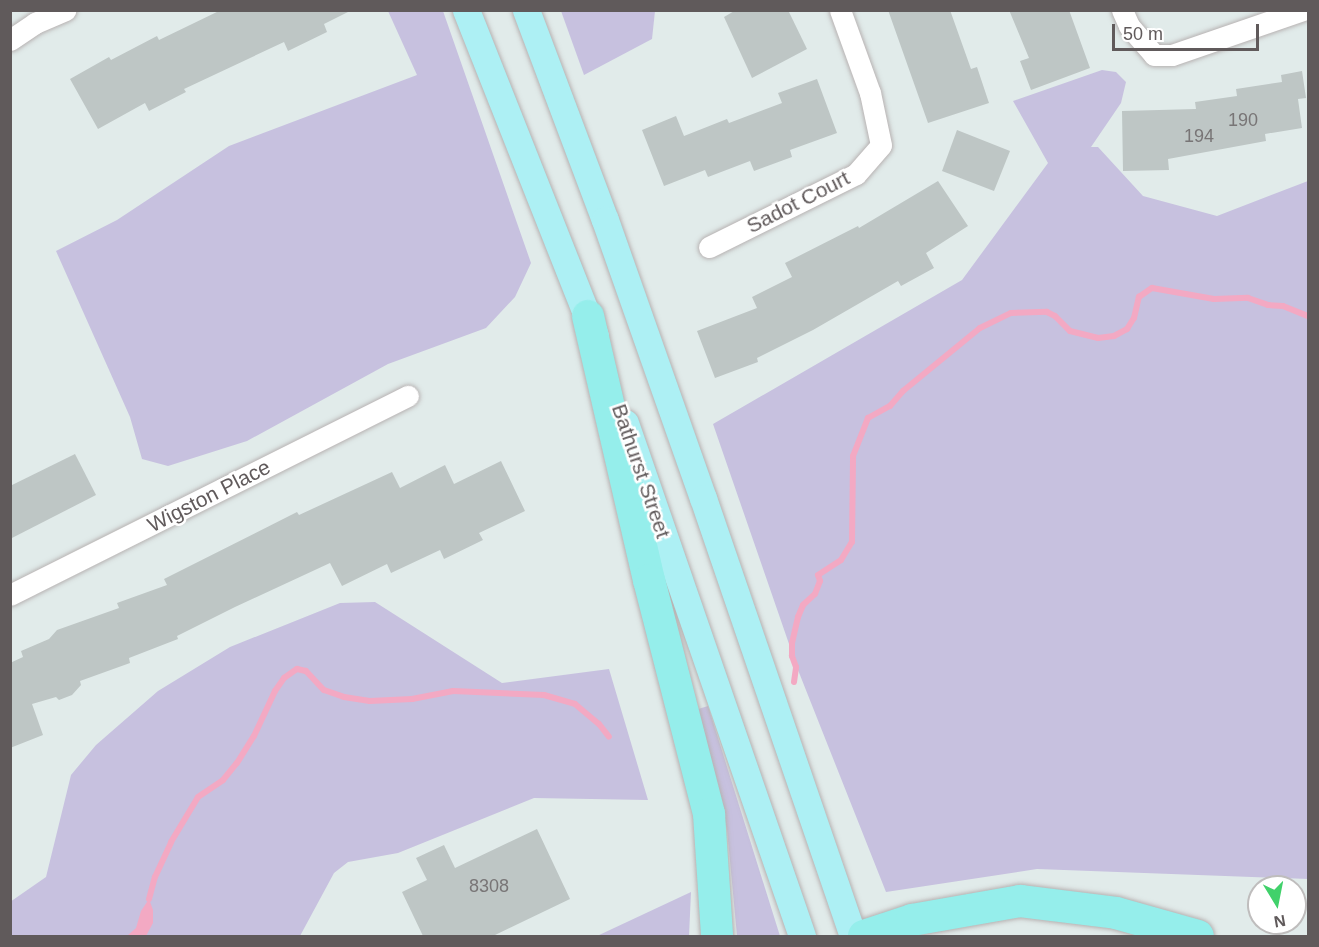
<!DOCTYPE html>
<style>
body{margin:0}
#map{position:relative;width:1319px;height:947px;overflow:hidden;background:#e1ebea;font-family:Arial,sans-serif}
div>[style]{position:absolute}
[style*='--x']{left:calc(var(--x)*1px);top:calc(var(--y)*1px);width:calc(var(--w)*1px);rotate:calc(var(--a)*1deg)}
.green>*{inset:0;background:#c7c1df}
.water>*{inset:0;background:#f3a9c3}
.stream>*{height:6px;margin:-3px;padding:0 3px;transform-origin:3px;border-radius:3px;background:#f3a9c3}
.building>*{inset:0;background:#bec6c5}
.roads{filter:drop-shadow(0 0 2px #b7b2b2) drop-shadow(0 0 2px #b7b2b2)}
.minor>*{height:21px;margin:-10.5px;padding:0 10.5px;transform-origin:10.5px;border-radius:10.5px;background:#fff}
.major>*{height:27px;margin:-13.5px;padding:0 13.5px;transform-origin:13.5px;border-radius:13.5px;background:#adf0f4}
.highway>*{height:32px;margin:-16px;padding:0 16px;transform-origin:16px;border-radius:16px;background:#95eeeb}
span{translate:-50% -50%;white-space:nowrap;text-align:center;line-height:1.15;-webkit-text-stroke:5px #fff;paint-order:stroke}
.number-label{font-size:18px;color:#787576}
.number-label span{-webkit-text-stroke-width:0}
.street-label{font-size:21px;color:#605a5b}
.frame{position:absolute;inset:0;border:12px solid #605a5b;pointer-events:none}
.north{position:absolute;left:1247px;top:875px;width:60px;height:60px;box-sizing:border-box;background:#fff;border:2px solid #bfbdbd;border-radius:50%;rotate:170deg;font-size:16px;font-weight:700;line-height:24px;text-align:center;color:#605a5b}
.north::after{content:'';display:block;margin:auto;width:21px;height:27px;background:#41d16b;clip-path:polygon(50% 0,100% 100%,50% 72%,0 100%)}
.scale{position:absolute;left:1112px;top:24px;width:147px;height:27px;box-sizing:border-box;border:3px solid #605a5b;border-top:0;padding-left:8px;font-size:18px;line-height:21px;white-space:nowrap;color:#605a5b;-webkit-text-stroke:4px #fff;paint-order:stroke}
</style>
<div id="map">
<div class="green">
<i style="clip-path:polygon(443px 11px,531px 263px,515px 297px,486px 328px,388px 364px,247px 441px,168px 466px,142px 459px,130px 417px,56px 251px,117px 220px,229px 146px,417px 75px,388px 11px)"></i>
<i style="clip-path:polygon(561px 11px,655px 11px,652px 39px,584px 75px)"></i>
<i style="clip-path:polygon(1102px 70px,1116px 72px,1126px 82px,1121px 103px,1091px 147px,1098px 147px,1143px 196px,1217px 216px,1308px 181px,1308px 879px,1037px 869px,886px 892px,798px 670px,713px 424px,962px 280px,1048px 163px,1013px 101px)"></i>
<i style="clip-path:polygon(375px 602px,502px 683px,609px 669px,648px 800px,534px 798px,398px 853px,348px 862px,334px 873px,300px 936px,11px 936px,10px 902px,46px 877px,71px 775px,96px 745px,158px 691px,230px 647px,340px 603px)"></i>
<i style="clip-path:polygon(708px 706px,780px 936px,737px 936px,727px 829px,695px 710px)"></i>
<i style="clip-path:polygon(691px 892px,689px 936px,597px 936px)"></i>
</div>
<div class="water">
<i style="clip-path:polygon(149px 899px,153px 910px,153px 923px,146px 936px,127px 936px,136px 928px,141px 911px)"></i>
</div>
<div class="stream">
<i style="--x:794;--y:682;--w:15;--a:-82"></i>
<i style="--x:796;--y:667;--w:12;--a:-110"></i>
<i style="--x:792;--y:656;--w:13;--a:-90"></i>
<i style="--x:792;--y:643;--w:27;--a:-77"></i>
<i style="--x:798;--y:617;--w:13;--a:-67"></i>
<i style="--x:803;--y:605;--w:16;--a:-43"></i>
<i style="--x:815;--y:594;--w:14;--a:-69"></i>
<i style="--x:820;--y:581;--w:6;--a:-108"></i>
<i style="--x:818;--y:575;--w:27;--a:-33"></i>
<i style="--x:841;--y:560;--w:21;--a:-59"></i>
<i style="--x:852;--y:542;--w:86;--a:-89.3"></i>
<i style="--x:853;--y:456;--w:41;--a:-68.5"></i>
<i style="--x:868;--y:418;--w:25;--a:-29"></i>
<i style="--x:890;--y:406;--w:20;--a:-49"></i>
<i style="--x:903;--y:391;--w:99;--a:-39.3"></i>
<i style="--x:980;--y:328;--w:34;--a:-26"></i>
<i style="--x:1011;--y:313;--w:36;--a:-2"></i>
<i style="--x:1047;--y:312;--w:9;--a:27"></i>
<i style="--x:1055;--y:316;--w:21;--a:45"></i>
<i style="--x:1070;--y:331;--w:29;--a:14"></i>
<i style="--x:1098;--y:338;--w:16;--a:-7"></i>
<i style="--x:1114;--y:336;--w:15;--a:-28"></i>
<i style="--x:1127;--y:329;--w:13;--a:-58"></i>
<i style="--x:1134;--y:318;--w:22;--a:-77"></i>
<i style="--x:1139;--y:297;--w:16;--a:-35"></i>
<i style="--x:1152;--y:288;--w:63;--a:10.1"></i>
<i style="--x:1214;--y:299;--w:34;--a:-2"></i>
<i style="--x:1248;--y:298;--w:21;--a:19"></i>
<i style="--x:1268;--y:305;--w:15;--a:4"></i>
<i style="--x:1283;--y:306;--w:27;--a:22"></i>
<i style="--x:149;--y:899;--w:23;--a:-75"></i>
<i style="--x:155;--y:877;--w:38;--a:-65"></i>
<i style="--x:171;--y:842;--w:52;--a:-59"></i>
<i style="--x:198;--y:797;--w:30;--a:-34"></i>
<i style="--x:223;--y:780;--w:22;--a:-51"></i>
<i style="--x:237;--y:763;--w:32;--a:-58"></i>
<i style="--x:254;--y:736;--w:50;--a:-65"></i>
<i style="--x:275;--y:691;--w:16;--a:-55"></i>
<i style="--x:284;--y:678;--w:16;--a:-35"></i>
<i style="--x:297;--y:669;--w:9;--a:13"></i>
<i style="--x:306;--y:671;--w:26;--a:47"></i>
<i style="--x:324;--y:690;--w:21;--a:19"></i>
<i style="--x:344;--y:697;--w:26;--a:9"></i>
<i style="--x:370;--y:701;--w:42;--a:-2.7"></i>
<i style="--x:412;--y:699;--w:42;--a:-11"></i>
<i style="--x:453;--y:691;--w:91;--a:2.5"></i>
<i style="--x:544;--y:695;--w:32;--a:16"></i>
<i style="--x:575;--y:704;--w:31;--a:40"></i>
<i style="--x:599;--y:724;--w:16;--a:52"></i>
</div>
<div class="building">
<i style="clip-path:polygon(221px 10px,352px 10px,324px 24px,327px 32px,288px 51px,284px 42px,184px 89px,186px 92px,149px 111px,145px 103px,98px 129px,70px 79px,109px 57px,111px 60px,157px 36px,159px 40px)"></i>
<i style="clip-path:polygon(736px 10px,788px 10px,807px 49px,752px 78px,724px 17px)"></i>
<i style="clip-path:polygon(888px 10px,950px 10px,971px 69px,977px 67px,989px 103px,928px 123px)"></i>
<i style="clip-path:polygon(1009px 10px,1069px 10px,1090px 68px,1031px 90px,1020px 61px,1029px 58px)"></i>
<i style="clip-path:polygon(1302px 71px,1306px 98px,1298px 99px,1302px 128px,1265px 134px,1266px 141px,1168px 159px,1169px 170px,1123px 171px,1122px 111px,1196px 109px,1195px 102px,1237px 96px,1236px 89px,1282px 82px,1281px 75px)"></i>
<i style="clip-path:polygon(817px 79px,837px 133px,790px 150px,792px 157px,754px 171px,750px 161px,708px 177px,705px 170px,664px 186px,642px 130px,676px 116px,684px 136px,727px 119px,729px 123px,782px 103px,778px 93px)"></i>
<i style="clip-path:polygon(957px 130px,1010px 151px,994px 191px,942px 171px)"></i>
<i style="clip-path:polygon(938px 181px,968px 226px,926px 253px,934px 268px,901px 286px,898px 281px,813px 330px,757px 358px,758px 362px,715px 378px,697px 331px,757px 308px,752px 297px,792px 277px,785px 263px,858px 226px,859px 228px)"></i>
<i style="clip-path:polygon(75px 454px,96px 495px,10px 539px,10px 486px)"></i>
<i style="clip-path:polygon(501px 461px,525px 511px,479px 533px,483px 540px,444px 559px,440px 550px,391px 573px,387px 564px,342px 586px,330px 563px,235px 607px,177px 636px,178px 639px,129px 658px,130px 663px,80px 681px,81px 685px,72px 695px,59px 700px,56px 697px,32px 704px,43px 735px,10px 748px,10px 663px,23px 657px,21px 651px,49px 639px,57px 630px,119px 608px,117px 603px,167px 585px,164px 579px,297px 512px,299px 515px,392px 472px,400px 488px,445px 465px,454px 484px)"></i>
<i style="clip-path:polygon(537px 829px,570px 899px,493px 936px,423px 936px,402px 892px,427px 880px,416px 858px,444px 845px,455px 868px)"></i>
</div>
<div class="roads">
<div class="minor">
<i style="--x:1122;--y:10;--w:17;--a:66"></i>
<i style="--x:1129;--y:26;--w:38;--a:49"></i>
<i style="--x:1154;--y:55;--w:18;--a:0"></i>
<i style="--x:1172;--y:55;--w:139;--a:-19"></i>
<i style="--x:10;--y:40;--w:30;--a:-34"></i>
<i style="--x:35;--y:23;--w:33;--a:-23"></i>
<i style="--x:709;--y:247;--w:164;--a:-26.4"></i>
<i style="--x:856;--y:174;--w:38;--a:-49"></i>
<i style="--x:881;--y:145;--w:53;--a:-101.9"></i>
<i style="--x:870;--y:93;--w:88;--a:-109.9"></i>
<i style="--x:10;--y:595;--w:445;--a:-26.6"></i>
</div>
<div class="major">
<i style="--x:466;--y:10;--w:350;--a:68.4"></i>
<i style="--x:526;--y:10;--w:224;--a:69.4"></i>
<i style="--x:605;--y:220;--w:295;--a:70.6"></i>
<i style="--x:703;--y:498;--w:463;--a:71.1"></i>
<i style="--x:625;--y:423;--w:543;--a:70.96"></i>
</div>
<div class="highway">
<i style="--x:588;--y:316;--w:271;--a:77"></i>
<i style="--x:649;--y:580;--w:242;--a:75.6"></i>
<i style="--x:709;--y:814;--w:122;--a:86.2"></i>
<i style="--x:864;--y:936;--w:51;--a:-18.4"></i>
<i style="--x:912;--y:920;--w:110;--a:-10"></i>
<i style="--x:1020;--y:901;--w:97;--a:7.1"></i>
<i style="--x:1116;--y:913;--w:85;--a:15.7"></i>
</div>
</div>
<div class="number-label">
<span style="left:1243px;top:120px">190</span>
<span style="left:1199px;top:136px">194</span>
<span style="left:489px;top:886px">8308</span>
</div>
<div class="street-label">
<span style="left:798px;top:202px;rotate:-27deg">Sadot Court</span>
<span style="left:641px;top:471px;rotate:71deg">Bathurst Street</span>
<span style="left:209px;top:496px;rotate:-27deg">Wigston Place</span>
</div>
<div class="frame"></div>
<div class="north">N</div>
<div class="scale">50 m</div>
</div>
